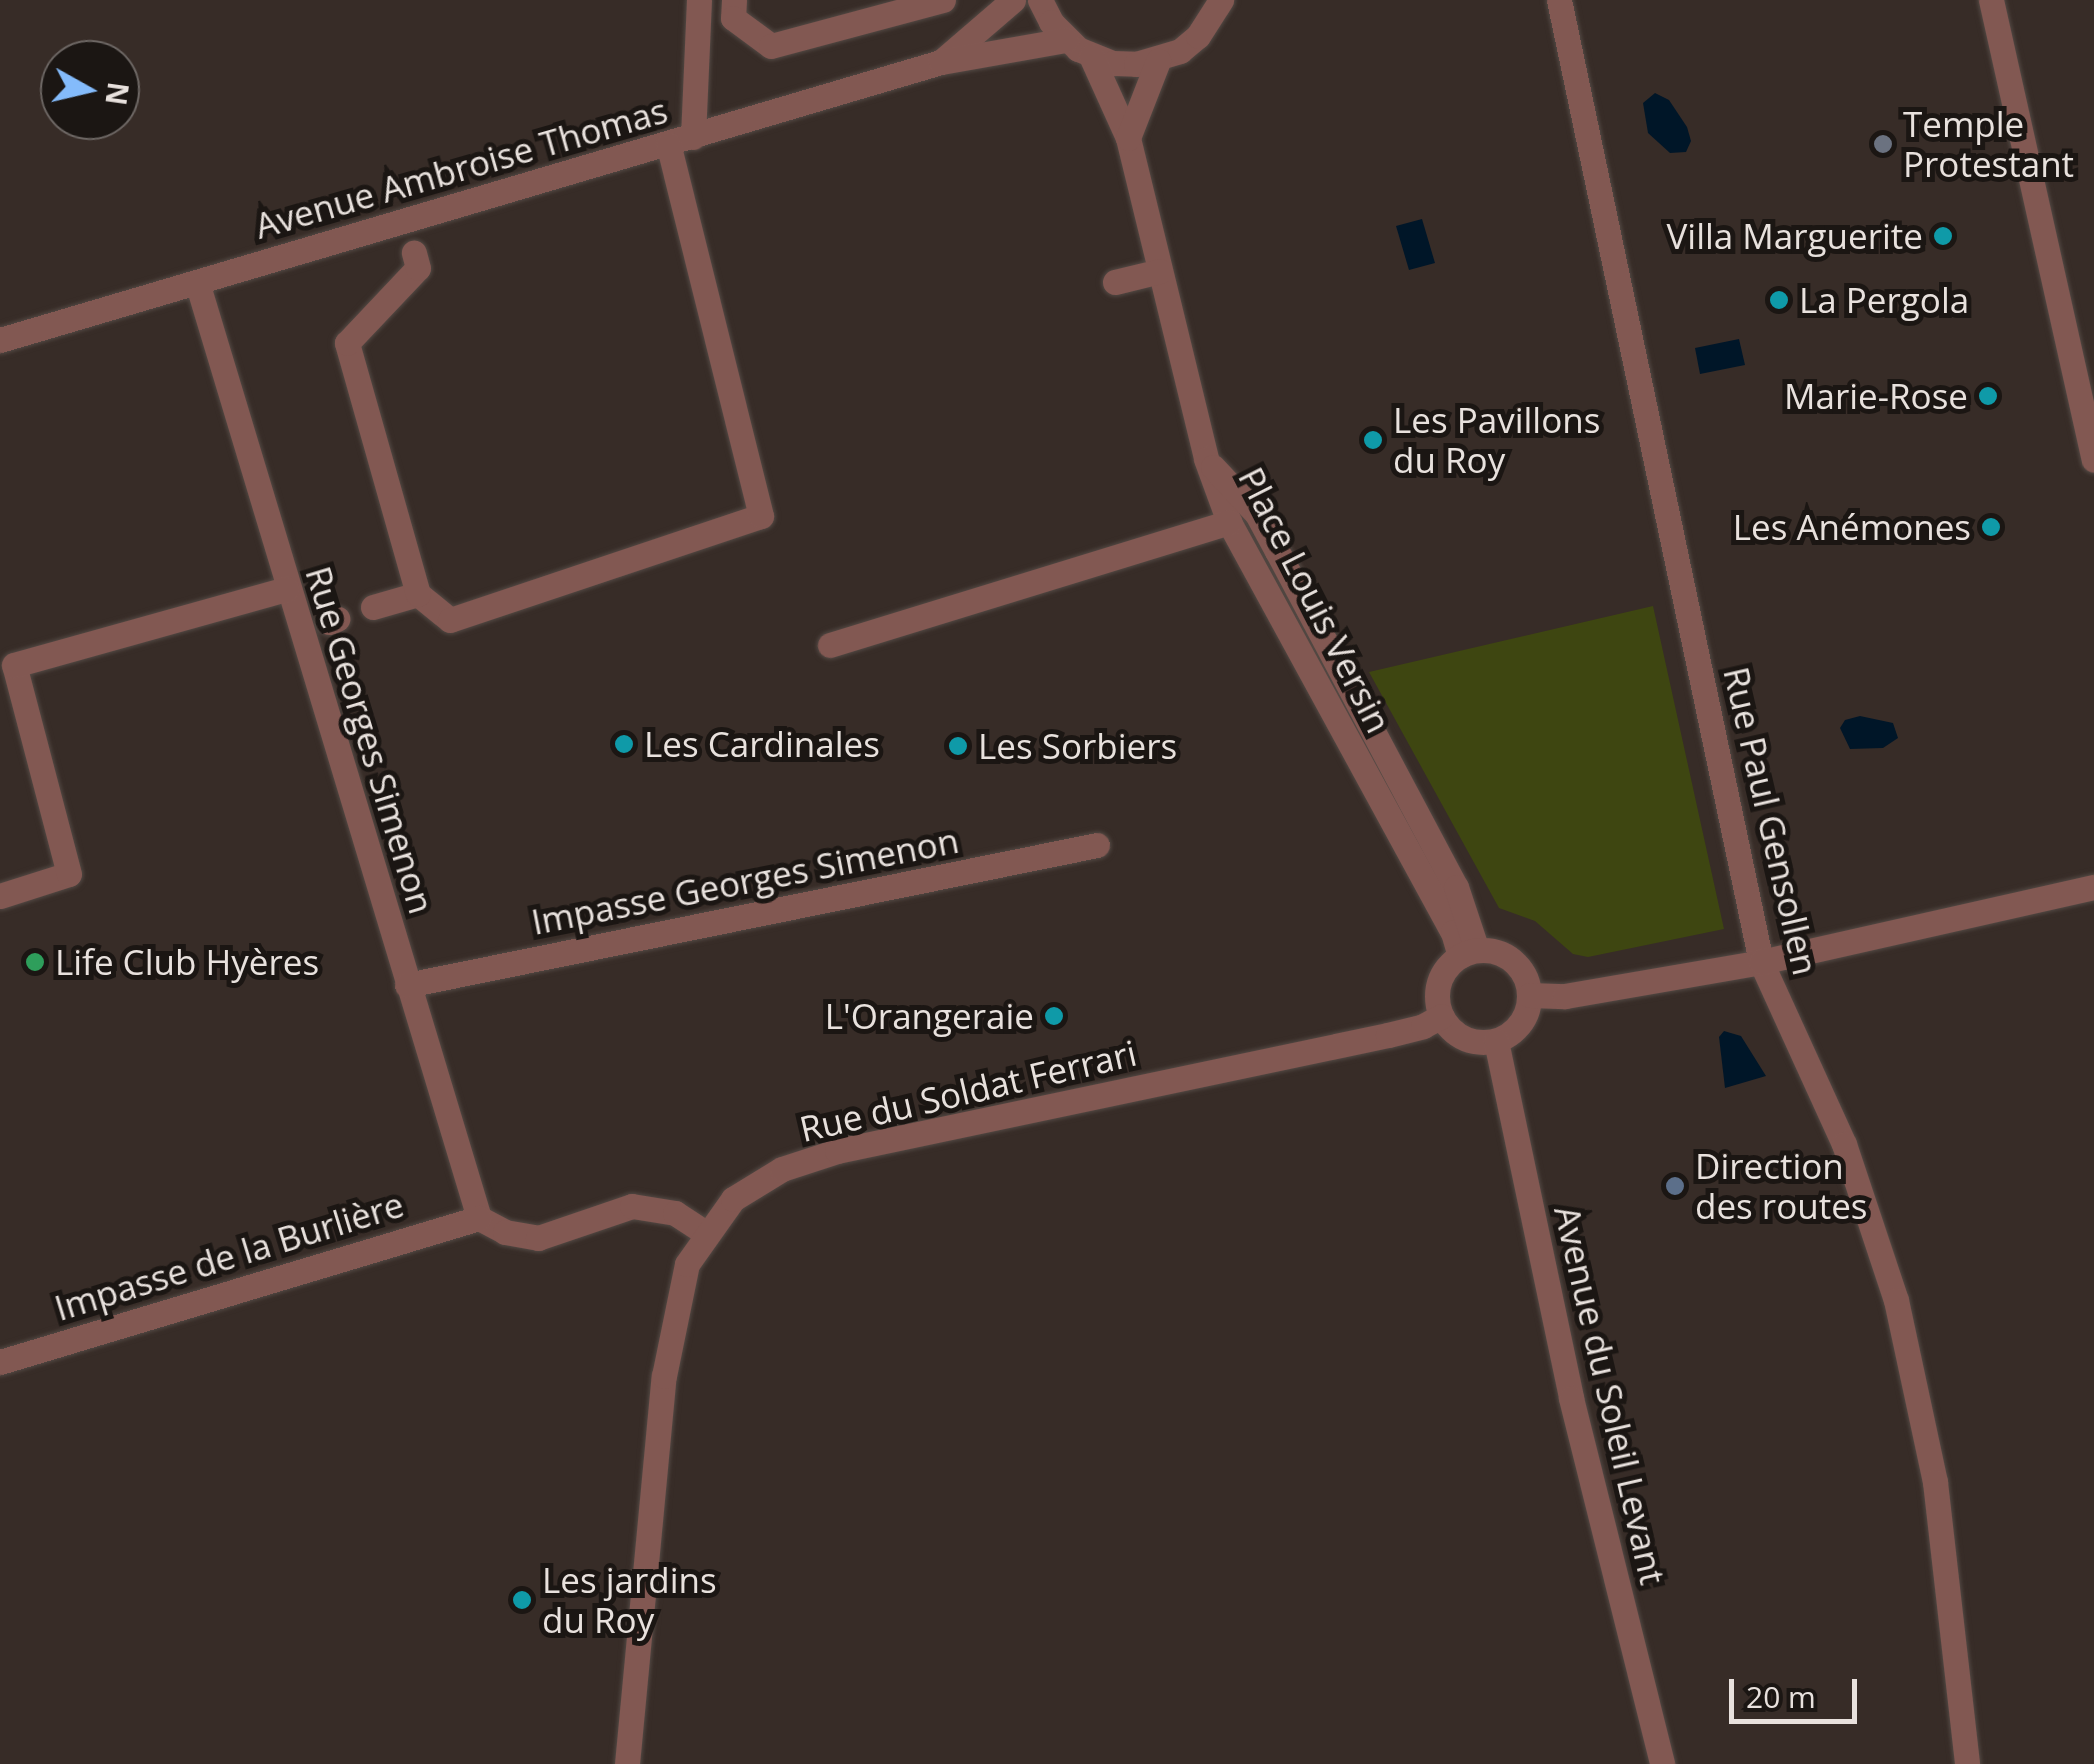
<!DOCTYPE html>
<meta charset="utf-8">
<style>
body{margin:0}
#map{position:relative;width:2094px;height:1764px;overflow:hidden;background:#372c27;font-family:"Open Sans",sans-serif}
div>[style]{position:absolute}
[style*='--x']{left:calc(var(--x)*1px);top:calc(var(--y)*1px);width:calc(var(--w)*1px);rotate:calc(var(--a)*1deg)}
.green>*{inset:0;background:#3e4611}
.water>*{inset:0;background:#001628}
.roads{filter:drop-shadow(0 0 2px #534944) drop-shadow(0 0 2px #534944)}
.minor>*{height:25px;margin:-12.5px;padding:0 12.5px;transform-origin:12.5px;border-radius:12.5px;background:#825852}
.minor>.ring{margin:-12.5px;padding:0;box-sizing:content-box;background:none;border:25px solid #825852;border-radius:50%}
.dots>*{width:28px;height:28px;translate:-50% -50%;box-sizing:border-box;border:5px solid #1b1613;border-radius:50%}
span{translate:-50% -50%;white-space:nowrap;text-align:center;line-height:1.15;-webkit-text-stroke:10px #1b1613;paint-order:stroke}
.poi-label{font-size:35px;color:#e8e1dd}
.left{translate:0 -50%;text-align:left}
.right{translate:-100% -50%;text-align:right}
.street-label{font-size:35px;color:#e8e1dd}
.north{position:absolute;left:40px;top:40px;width:100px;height:100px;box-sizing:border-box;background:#1b1613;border:2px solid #6d6764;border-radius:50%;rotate:98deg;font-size:28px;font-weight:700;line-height:40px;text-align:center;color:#e8e1dd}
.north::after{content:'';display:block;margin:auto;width:35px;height:45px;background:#84bbfb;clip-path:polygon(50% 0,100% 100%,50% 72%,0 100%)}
.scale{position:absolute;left:1729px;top:1679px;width:128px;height:45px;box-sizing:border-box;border:5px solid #e8e1dd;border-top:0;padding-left:12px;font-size:30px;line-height:35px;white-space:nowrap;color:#e8e1dd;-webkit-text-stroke:8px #1b1613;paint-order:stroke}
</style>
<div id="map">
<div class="green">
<i style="clip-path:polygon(1653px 606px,1724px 929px,1588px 957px,1573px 954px,1535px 921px,1499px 908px,1369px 672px)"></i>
</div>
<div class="water">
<i style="clip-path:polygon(1655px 93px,1669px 100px,1687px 127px,1691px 141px,1686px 152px,1670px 153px,1648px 133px,1643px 103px)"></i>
<i style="clip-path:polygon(1422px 219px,1435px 263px,1409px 270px,1396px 226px)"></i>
<i style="clip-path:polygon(1739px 339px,1745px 365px,1700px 374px,1695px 348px)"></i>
<i style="clip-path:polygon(1860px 716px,1893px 723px,1898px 738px,1883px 748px,1850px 749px,1840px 728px,1845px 720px)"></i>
<i style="clip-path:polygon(1724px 1031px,1741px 1036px,1766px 1076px,1725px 1088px,1719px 1037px)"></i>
</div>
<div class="roads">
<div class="minor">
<i style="--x:734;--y:0;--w:18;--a:93"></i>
<i style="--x:733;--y:18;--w:47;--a:36.4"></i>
<i style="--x:771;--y:46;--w:178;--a:-15"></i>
<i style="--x:1040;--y:0;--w:25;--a:63"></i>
<i style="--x:1051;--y:22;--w:38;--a:45"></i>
<i style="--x:1078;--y:49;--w:38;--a:22"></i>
<i style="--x:1113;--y:63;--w:23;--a:2"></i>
<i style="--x:1136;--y:64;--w:46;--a:-16.5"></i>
<i style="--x:1180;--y:51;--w:23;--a:-40"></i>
<i style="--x:1198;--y:36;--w:43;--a:-57.4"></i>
<i style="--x:1559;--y:0;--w:983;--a:78.14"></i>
<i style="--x:1761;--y:962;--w:200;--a:65.5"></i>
<i style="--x:1844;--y:1144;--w:164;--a:71.6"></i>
<i style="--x:1896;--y:1300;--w:186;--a:77.9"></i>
<i style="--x:1935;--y:1482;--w:284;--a:83.5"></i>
<i style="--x:1991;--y:0;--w:471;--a:77.4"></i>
<i style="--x:1091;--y:56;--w:90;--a:65.7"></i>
<i style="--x:1128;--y:138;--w:330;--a:76.3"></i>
<i style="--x:1206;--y:459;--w:67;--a:69.9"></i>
<i style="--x:1229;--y:522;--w:467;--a:61.4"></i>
<i style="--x:1453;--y:932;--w:25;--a:74"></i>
<i style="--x:941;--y:62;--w:95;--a:-40.7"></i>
<i style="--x:693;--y:137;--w:137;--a:-87.5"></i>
<i style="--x:1128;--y:138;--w:83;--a:-68.7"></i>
<i style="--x:197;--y:282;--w:978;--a:73.23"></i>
<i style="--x:1115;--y:282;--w:46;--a:-13.7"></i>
<i style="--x:0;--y:340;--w:981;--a:-16.46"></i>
<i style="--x:941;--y:62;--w:127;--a:-10"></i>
<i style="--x:1213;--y:467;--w:64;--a:46.9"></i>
<i style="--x:1257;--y:514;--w:42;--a:61.6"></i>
<i style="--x:1277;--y:551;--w:381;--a:62"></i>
<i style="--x:1456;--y:887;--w:66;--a:71.6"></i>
<i style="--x:418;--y:594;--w:41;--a:39.1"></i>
<i style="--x:450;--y:620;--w:328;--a:-18.5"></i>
<i style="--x:761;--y:516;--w:383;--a:-104"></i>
<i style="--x:373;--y:607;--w:47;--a:-16.1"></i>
<i style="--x:418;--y:594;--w:261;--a:-105.8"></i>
<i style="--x:347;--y:343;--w:103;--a:-46.6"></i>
<i style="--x:418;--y:268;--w:16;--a:-105"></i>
<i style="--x:329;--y:622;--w:9;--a:-21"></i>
<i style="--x:830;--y:645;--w:418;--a:-17.1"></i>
<i style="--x:0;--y:896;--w:72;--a:-17.7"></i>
<i style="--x:69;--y:874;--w:216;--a:-104.7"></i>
<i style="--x:14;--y:665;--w:283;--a:-15.6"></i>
<i class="ring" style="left:1437px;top:950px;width:67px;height:67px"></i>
<i style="--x:407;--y:985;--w:704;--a:-11.47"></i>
<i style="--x:1530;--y:995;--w:35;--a:2"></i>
<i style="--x:1565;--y:996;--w:199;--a:-9.8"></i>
<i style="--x:1761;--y:962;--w:341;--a:-12.7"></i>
<i style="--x:1496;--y:1041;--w:365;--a:78.1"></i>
<i style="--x:1571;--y:1398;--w:377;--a:76"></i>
<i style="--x:479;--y:1218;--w:30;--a:28"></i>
<i style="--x:505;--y:1232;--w:34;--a:10"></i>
<i style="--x:538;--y:1238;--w:99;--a:-18.8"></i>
<i style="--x:632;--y:1206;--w:44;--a:9.2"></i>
<i style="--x:675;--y:1213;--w:37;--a:33"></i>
<i style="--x:0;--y:1362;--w:500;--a:-16.73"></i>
<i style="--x:627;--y:1764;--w:390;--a:-84.6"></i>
<i style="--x:664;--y:1376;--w:114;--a:-78.4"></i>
<i style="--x:687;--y:1264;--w:80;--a:-54.7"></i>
<i style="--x:733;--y:1199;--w:57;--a:-31.5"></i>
<i style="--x:782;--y:1169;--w:58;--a:-18.1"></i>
<i style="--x:837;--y:1151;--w:563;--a:-11.89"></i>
<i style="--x:1388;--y:1035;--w:36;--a:-14"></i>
<i style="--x:1423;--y:1026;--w:21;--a:-28"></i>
</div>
</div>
<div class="dots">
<i style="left:1883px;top:144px;background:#6b7280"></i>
<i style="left:1943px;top:236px;background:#0f9aa8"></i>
<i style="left:1779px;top:300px;background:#0f9aa8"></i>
<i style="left:1988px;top:396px;background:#0f9aa8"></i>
<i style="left:1373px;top:440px;background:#0f9aa8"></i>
<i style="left:1991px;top:527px;background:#0f9aa8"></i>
<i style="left:624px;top:744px;background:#0f9aa8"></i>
<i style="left:958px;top:746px;background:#0f9aa8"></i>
<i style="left:35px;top:962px;background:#2e9e5b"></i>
<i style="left:1054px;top:1016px;background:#0f9aa8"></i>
<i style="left:1675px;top:1186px;background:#5c6f8a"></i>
<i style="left:522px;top:1600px;background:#0f9aa8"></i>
</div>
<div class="poi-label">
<span class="left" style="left:1903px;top:144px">Temple<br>Protestant</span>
<span class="right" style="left:1923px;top:236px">Villa Marguerite</span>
<span class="left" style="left:1799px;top:300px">La Pergola</span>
<span class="right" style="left:1968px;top:396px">Marie-Rose</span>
<span class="left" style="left:1393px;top:440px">Les Pavillons<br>du Roy</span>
<span class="right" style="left:1971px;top:527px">Les Anémones</span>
<span class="left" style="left:644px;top:744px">Les Cardinales</span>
<span class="left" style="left:978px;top:746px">Les Sorbiers</span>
<span class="left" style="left:55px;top:962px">Life Club Hyères</span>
<span class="right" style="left:1034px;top:1016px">L'Orangeraie</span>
<span class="left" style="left:1695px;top:1186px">Direction<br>des routes</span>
<span class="left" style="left:542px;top:1600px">Les jardins<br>du Roy</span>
</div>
<div class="street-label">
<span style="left:461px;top:168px;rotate:-16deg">Avenue Ambroise Thomas</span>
<span style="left:1315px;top:600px;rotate:63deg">Place Louis Versin</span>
<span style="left:370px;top:740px;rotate:73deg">Rue Georges Simenon</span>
<span style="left:1771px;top:821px;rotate:77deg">Rue Paul Gensollen</span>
<span style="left:745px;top:881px;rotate:-11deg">Impasse Georges Simenon</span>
<span style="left:968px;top:1091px;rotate:-13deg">Rue du Soldat Ferrari</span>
<span style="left:229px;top:1256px;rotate:-17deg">Impasse de la Burlière</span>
<span style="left:1610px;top:1395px;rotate:77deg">Avenue du Soleil Levant</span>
</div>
<div class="north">N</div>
<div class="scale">20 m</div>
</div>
